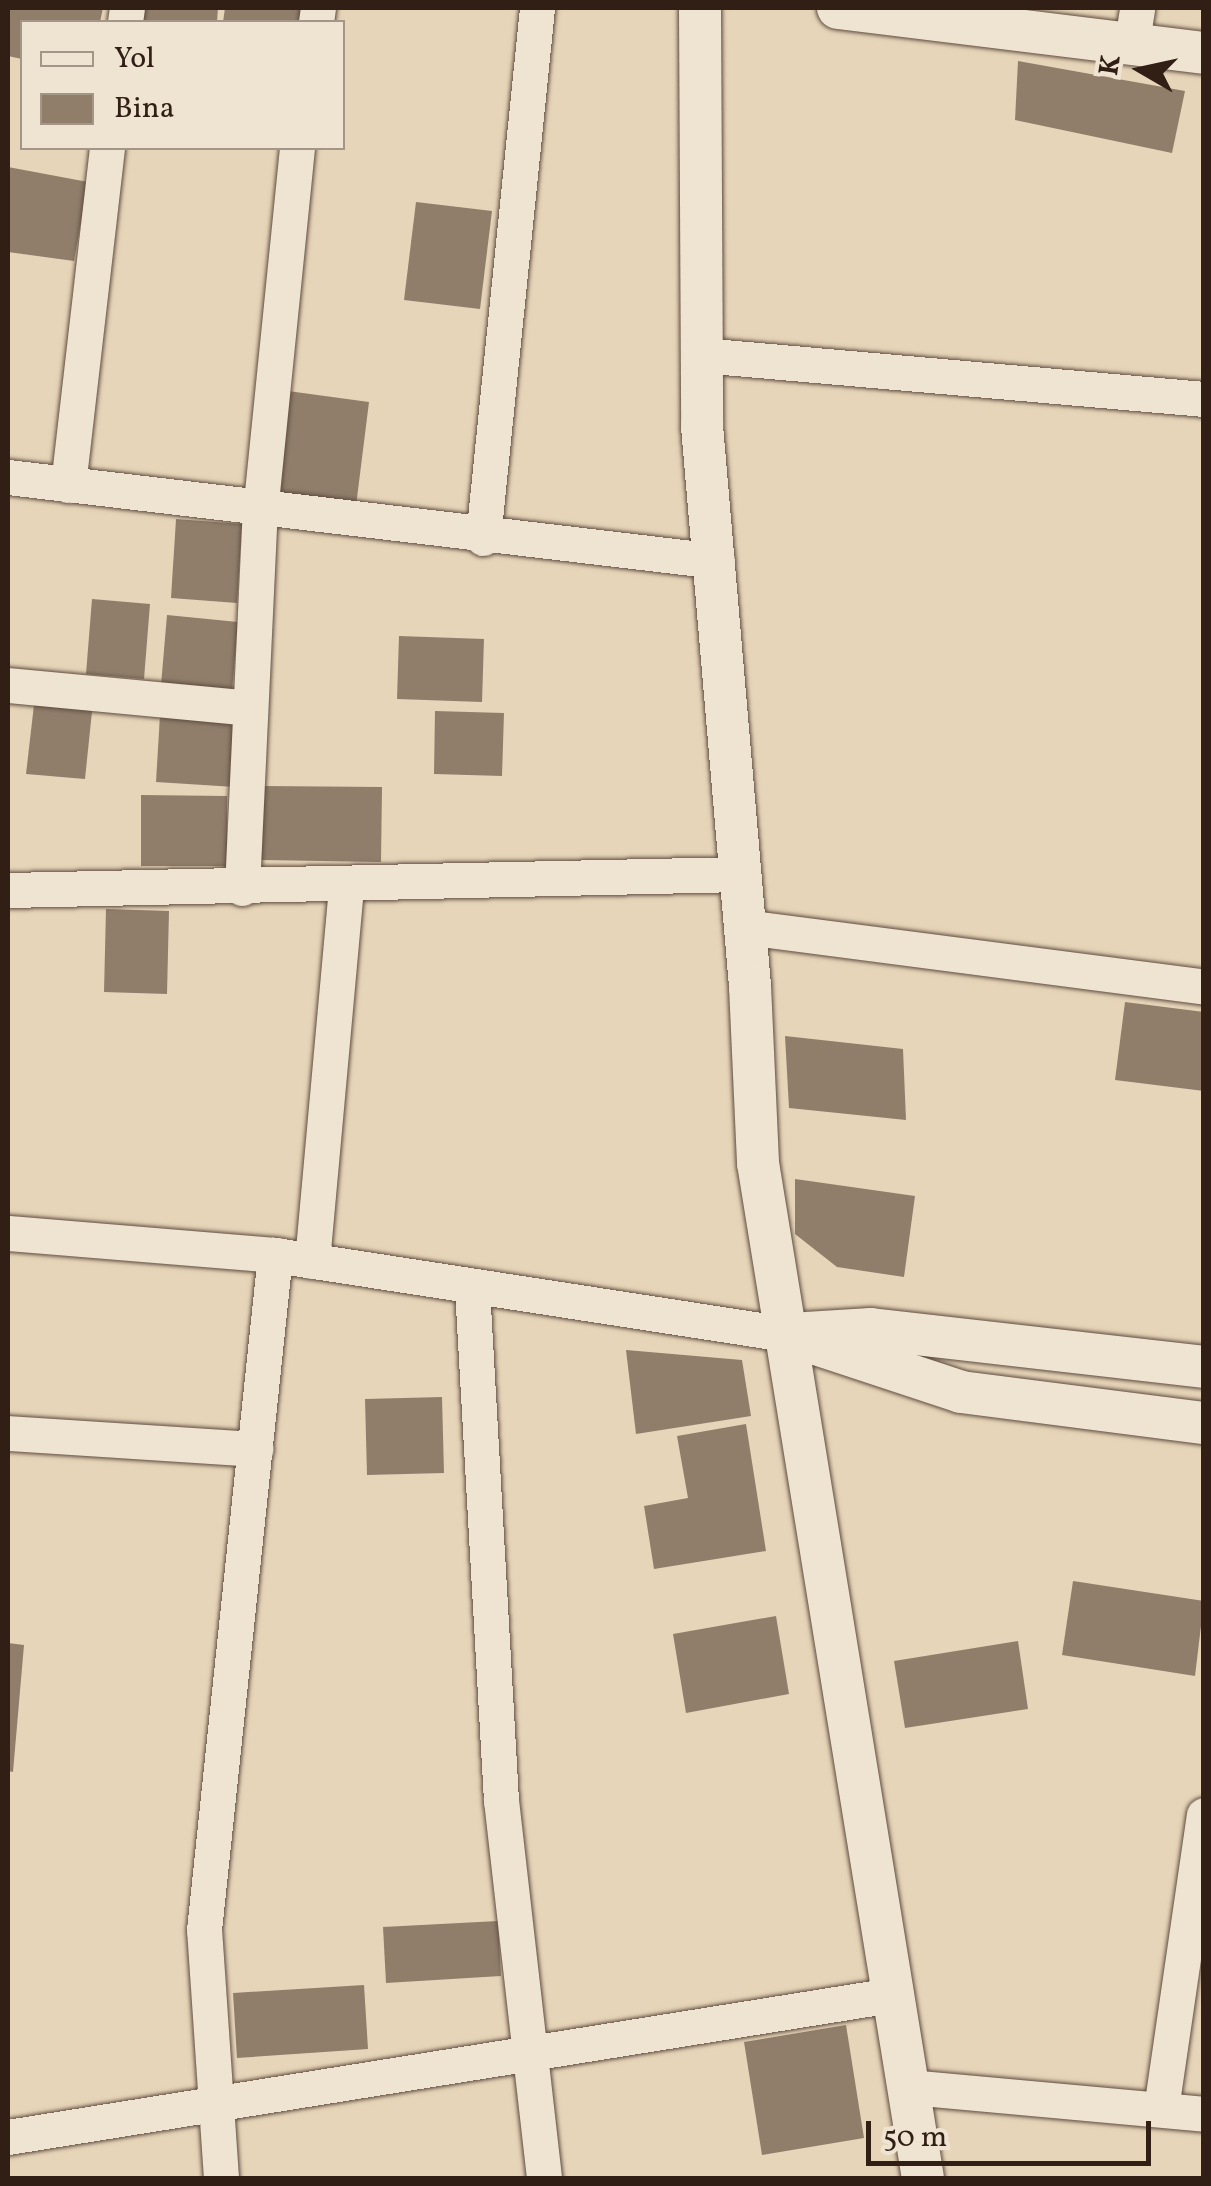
<!DOCTYPE html>
<style>
body{margin:0}
#map{position:relative;width:1211px;height:2186px;overflow:hidden;background:#e7d5b9;font-family:Vollkorn,serif}
div>[style]{position:absolute}
[style*='--x']{left:calc(var(--x)*1px);top:calc(var(--y)*1px);width:calc(var(--w)*1px);rotate:calc(var(--a)*1deg)}
.building>*{inset:0;background:#907e6b}
.roads{filter:drop-shadow(0 0 2px #5e4c3f) drop-shadow(0 0 2px #5e4c3f)}
.minor>*{height:35px;margin:-17.5px;padding:0 17.5px;transform-origin:17.5px;border-radius:17.5px;background:#efe4d2}
.tertiary>*{height:42px;margin:-21px;padding:0 21px;transform-origin:21px;border-radius:21px;background:#efe4d2}
span{translate:-50% -50%;white-space:nowrap;text-align:center;line-height:1.15;-webkit-text-stroke:10px #efe4d2;paint-order:stroke}
.frame{position:absolute;inset:0;border:10px solid #311f16;pointer-events:none}
.legend{position:absolute;left:20px;top:20px;width:325px;height:130px;box-sizing:border-box;background:#efe4d2;border:2px solid #a39587;margin:0;padding:12px 18px;list-style:none;font-size:30px;color:#311f16}
.legend li{display:flex;align-items:center;gap:20px;height:50px}
.legend b{width:50px;border:2px solid #a39587}
.north{position:absolute;left:1091px;top:20px;width:100px;height:100px;-webkit-text-stroke:8px #efe4d2;paint-order:stroke;rotate:279deg;font-size:28px;font-weight:700;line-height:40px;text-align:center;color:#311f16}
.north::after{content:'';display:block;margin:auto;width:35px;height:45px;background:#311f16;clip-path:polygon(50% 0,100% 100%,50% 72%,0 100%)}
.scale{position:absolute;left:866px;top:2121px;width:285px;height:45px;box-sizing:border-box;border:5px solid #311f16;border-top:0;padding-left:12px;font-size:30px;line-height:35px;white-space:nowrap;color:#311f16;-webkit-text-stroke:8px #efe4d2;paint-order:stroke}
</style>
<div id="map">
<div class="building">
<i style="clip-path:polygon(8px 8px,103px 8px,100px 22px,22px 22px,22px 59px,8px 56px)"></i>
<i style="clip-path:polygon(139px 8px,218px 8px,217px 22px,137px 22px)"></i>
<i style="clip-path:polygon(225px 8px,306px 8px,304px 22px,223px 22px)"></i>
<i style="clip-path:polygon(1018px 61px,1185px 91px,1172px 153px,1015px 120px)"></i>
<i style="clip-path:polygon(8px 167px,88px 182px,74px 261px,8px 252px)"></i>
<i style="clip-path:polygon(416px 202px,492px 211px,480px 309px,404px 300px)"></i>
<i style="clip-path:polygon(288px 391px,369px 402px,356px 506px,274px 496px)"></i>
<i style="clip-path:polygon(176px 519px,242px 524px,237px 603px,171px 598px)"></i>
<i style="clip-path:polygon(92px 599px,150px 604px,144px 679px,86px 674px)"></i>
<i style="clip-path:polygon(167px 615px,238px 622px,232px 691px,161px 685px)"></i>
<i style="clip-path:polygon(399px 636px,484px 639px,482px 702px,397px 699px)"></i>
<i style="clip-path:polygon(35px 696px,93px 702px,85px 779px,26px 774px)"></i>
<i style="clip-path:polygon(435px 711px,504px 713px,502px 776px,434px 774px)"></i>
<i style="clip-path:polygon(160px 715px,239px 720px,235px 787px,156px 782px)"></i>
<i style="clip-path:polygon(262px 786px,382px 787px,381px 862px,261px 860px)"></i>
<i style="clip-path:polygon(141px 795px,227px 796px,227px 866px,141px 866px)"></i>
<i style="clip-path:polygon(106px 909px,169px 911px,167px 994px,104px 992px)"></i>
<i style="clip-path:polygon(1125px 1002px,1204px 1012px,1204px 1091px,1115px 1080px)"></i>
<i style="clip-path:polygon(785px 1036px,903px 1049px,906px 1120px,789px 1108px)"></i>
<i style="clip-path:polygon(795px 1179px,915px 1196px,904px 1277px,837px 1267px,795px 1234px)"></i>
<i style="clip-path:polygon(626px 1350px,742px 1360px,751px 1416px,636px 1434px)"></i>
<i style="clip-path:polygon(442px 1397px,444px 1473px,367px 1475px,365px 1399px)"></i>
<i style="clip-path:polygon(746px 1424px,766px 1551px,654px 1569px,644px 1506px,688px 1498px,677px 1436px)"></i>
<i style="clip-path:polygon(1073px 1581px,1204px 1601px,1195px 1676px,1062px 1655px)"></i>
<i style="clip-path:polygon(776px 1616px,789px 1694px,686px 1713px,673px 1634px)"></i>
<i style="clip-path:polygon(1018px 1641px,1028px 1709px,905px 1728px,894px 1661px)"></i>
<i style="clip-path:polygon(8px 1643px,24px 1645px,13px 1772px,8px 1771px)"></i>
<i style="clip-path:polygon(498px 1921px,501px 1976px,386px 1983px,383px 1927px)"></i>
<i style="clip-path:polygon(364px 1985px,368px 2049px,237px 2058px,233px 1993px)"></i>
<i style="clip-path:polygon(846px 2025px,864px 2138px,762px 2155px,744px 2042px)"></i>
</div>
<div class="roads">
<div class="minor">
<i style="--x:125;--y:22;--w:14;--a:-82"></i>
<i style="--x:316;--y:22;--w:14;--a:-82"></i>
<i style="--x:1132;--y:41;--w:33;--a:-81"></i>
<i style="--x:701;--y:355;--w:505;--a:5"></i>
<i style="--x:8;--y:477;--w:714;--a:6.76"></i>
<i style="--x:68;--y:485;--w:339;--a:-83.4"></i>
<i style="--x:483;--y:538;--w:533;--a:-84.18"></i>
<i style="--x:8;--y:685;--w:243;--a:5.4"></i>
<i style="--x:242;--y:888;--w:376;--a:-87.3"></i>
<i style="--x:260;--y:512;--w:366;--a:-84.2"></i>
<i style="--x:8;--y:890;--w:732;--a:-1.25"></i>
<i style="--x:745;--y:927;--w:463;--a:7.4"></i>
<i style="--x:8;--y:1233;--w:268;--a:4.7"></i>
<i style="--x:275;--y:1255;--w:517;--a:8.79"></i>
<i style="--x:312;--y:1261;--w:378;--a:-84.8"></i>
<i style="--x:472;--y:1288;--w:513;--a:86.76"></i>
<i style="--x:501;--y:1800;--w:380;--a:83.5"></i>
<i style="--x:8;--y:1433;--w:248;--a:3.7"></i>
<i style="--x:909;--y:2087;--w:296;--a:5.2"></i>
<i style="--x:1161;--y:2109;--w:297;--a:-81.7"></i>
<i style="--x:8;--y:2137;--w:895;--a:-9.13"></i>
<i style="--x:221;--y:2178;--w:249;--a:-93.9"></i>
<i style="--x:204;--y:1930;--w:679;--a:-84"></i>
</div>
<div class="tertiary">
<i style="--x:700;--y:8;--w:418;--a:89.7"></i>
<i style="--x:702;--y:426;--w:562;--a:85.1"></i>
<i style="--x:750;--y:986;--w:177;--a:87.4"></i>
<i style="--x:758;--y:1163;--w:1028;--a:80.77"></i>
<i style="--x:838;--y:8;--w:369;--a:7"></i>
<i style="--x:806;--y:1333;--w:65;--a:-3.5"></i>
<i style="--x:871;--y:1329;--w:335;--a:6.5"></i>
<i style="--x:786;--y:1334;--w:184;--a:18.3"></i>
<i style="--x:961;--y:1392;--w:245;--a:7.3"></i>
</div>
</div>
<div class="frame"></div>
<ul class="legend">
<li><b style="height:12px;background:#efe4d2"></b>Yol</li>
<li><b style="height:28px;background:#907e6b"></b>Bina</li>
</ul>
<div class="north">K</div>
<div class="scale">50 m</div>
</div>
